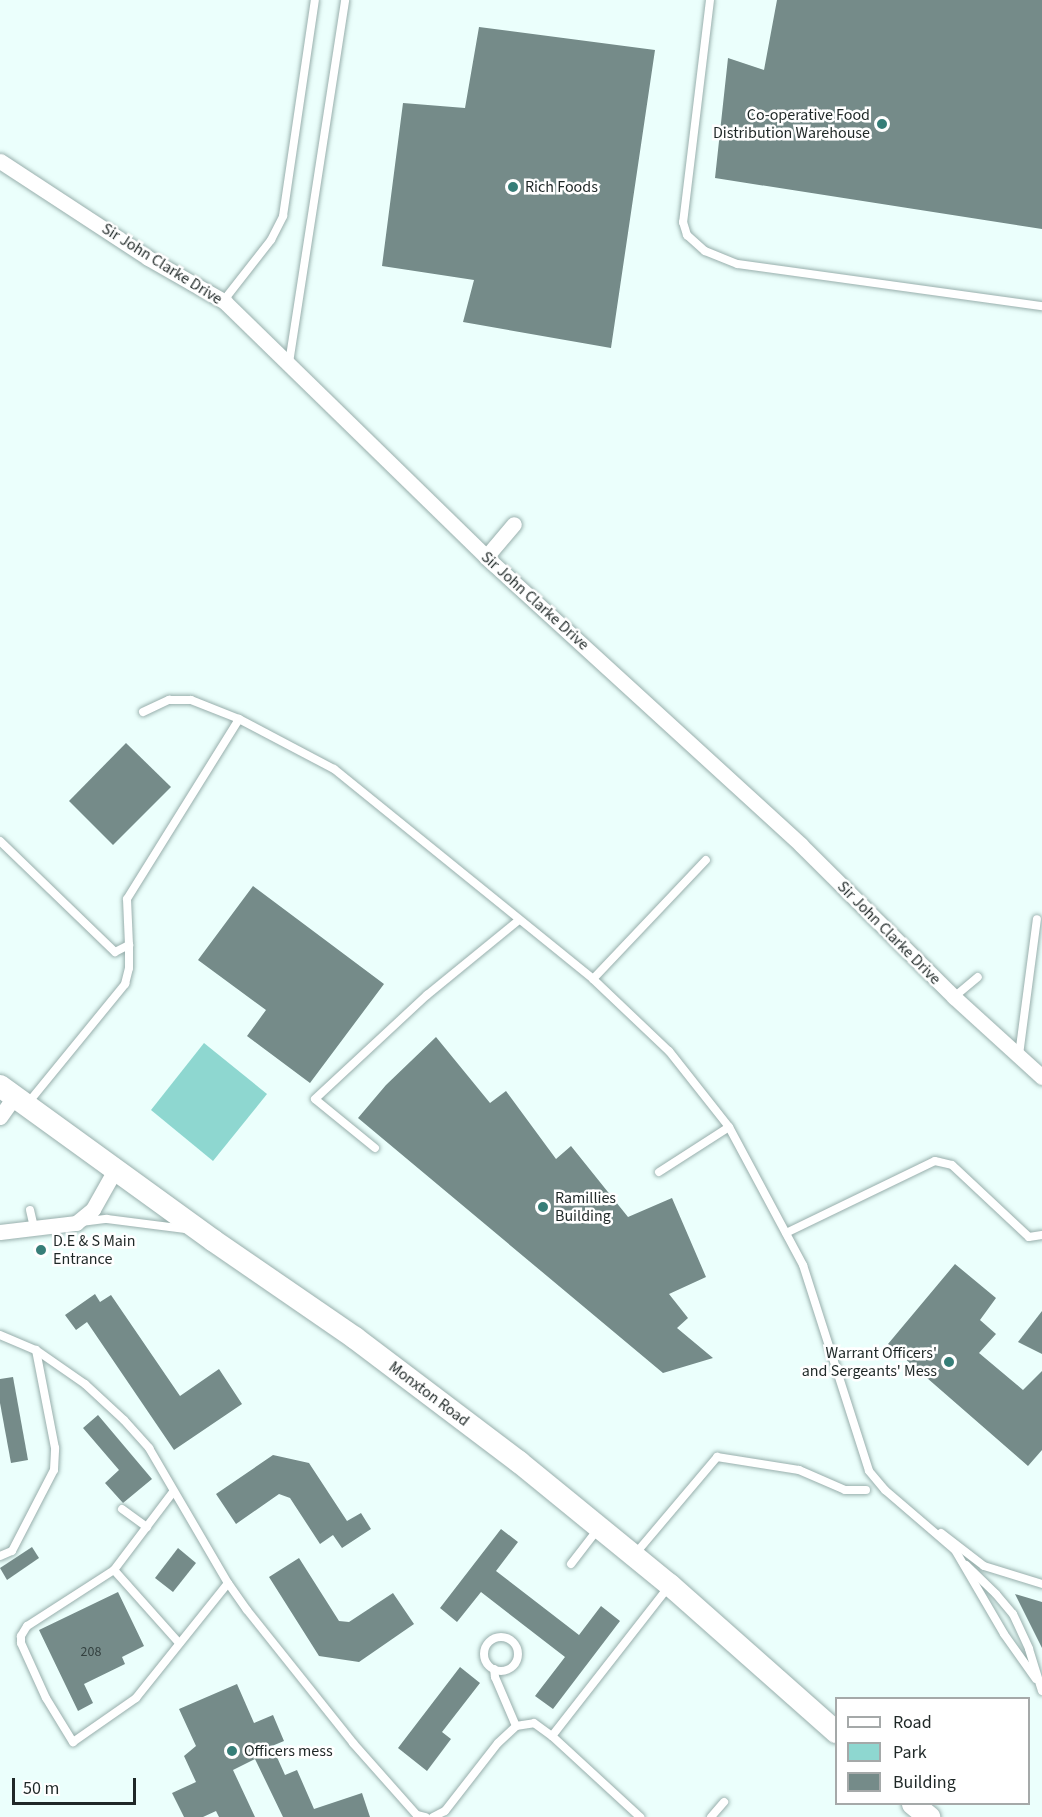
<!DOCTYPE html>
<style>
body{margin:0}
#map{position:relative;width:1042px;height:1817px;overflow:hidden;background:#ebfffc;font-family:"Source Sans 3",sans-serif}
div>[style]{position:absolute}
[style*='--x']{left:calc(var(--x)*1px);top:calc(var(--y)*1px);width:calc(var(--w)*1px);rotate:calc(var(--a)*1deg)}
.green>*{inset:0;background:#8ed7d0}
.building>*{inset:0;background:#758b89}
.roads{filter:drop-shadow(0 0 2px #98afac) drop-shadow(0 0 2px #98afac)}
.lane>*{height:8px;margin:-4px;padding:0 4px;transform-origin:4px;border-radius:4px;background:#fff}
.lane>.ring{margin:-4px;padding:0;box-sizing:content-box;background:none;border:8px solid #fff;border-radius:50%}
.street>*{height:15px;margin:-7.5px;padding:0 7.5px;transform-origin:7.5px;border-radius:7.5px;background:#fff}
.secondary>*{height:22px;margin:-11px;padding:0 11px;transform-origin:11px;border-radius:11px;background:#fff}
.dots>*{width:16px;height:16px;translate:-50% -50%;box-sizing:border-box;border:3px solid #fff;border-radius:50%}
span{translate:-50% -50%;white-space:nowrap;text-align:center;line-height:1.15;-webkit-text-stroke:5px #fff;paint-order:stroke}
.number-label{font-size:14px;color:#344140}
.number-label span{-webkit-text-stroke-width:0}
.poi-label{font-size:16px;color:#1f2827}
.right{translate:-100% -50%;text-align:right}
.left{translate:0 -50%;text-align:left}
.street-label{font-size:16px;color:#1f2827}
.legend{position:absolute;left:835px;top:1697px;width:195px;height:108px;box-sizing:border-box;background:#fff;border:2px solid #a5a9a9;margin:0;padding:8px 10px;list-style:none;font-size:18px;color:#1f2827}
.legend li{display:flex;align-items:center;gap:12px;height:30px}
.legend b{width:30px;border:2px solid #a5a9a9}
.scale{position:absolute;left:12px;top:1778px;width:124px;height:27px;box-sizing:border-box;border:3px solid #1f2827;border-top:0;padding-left:8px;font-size:18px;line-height:21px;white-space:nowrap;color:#1f2827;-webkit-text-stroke:4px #fff;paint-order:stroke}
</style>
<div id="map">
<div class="green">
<i style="clip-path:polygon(204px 1043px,267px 1094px,213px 1161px,151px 1110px)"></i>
</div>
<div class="building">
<i style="clip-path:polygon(777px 0,1042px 0,1042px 229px,715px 178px,728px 58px,764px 70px)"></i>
<i style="clip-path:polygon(479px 27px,655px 50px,611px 348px,463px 322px,474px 280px,382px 266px,403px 103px,465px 108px)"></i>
<i style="clip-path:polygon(126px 743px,171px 787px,113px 845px,69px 801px)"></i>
<i style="clip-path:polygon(253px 886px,384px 984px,310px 1083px,247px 1036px,266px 1010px,198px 960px)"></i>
<i style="clip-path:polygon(436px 1037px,490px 1103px,506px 1091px,556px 1159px,571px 1146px,628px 1217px,672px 1198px,706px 1277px,669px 1294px,688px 1318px,677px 1328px,713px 1358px,663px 1373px,358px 1118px,386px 1085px)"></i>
<i style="clip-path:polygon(955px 1264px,996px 1298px,980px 1320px,996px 1334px,979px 1353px,1023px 1390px,1042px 1371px,1042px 1450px,1028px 1466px,888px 1344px)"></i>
<i style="clip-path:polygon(95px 1294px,100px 1302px,111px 1295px,180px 1396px,219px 1369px,242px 1404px,174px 1450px,87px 1322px,76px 1330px,65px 1315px)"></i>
<i style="clip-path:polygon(1042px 1311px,1042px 1354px,1018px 1342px)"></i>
<i style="clip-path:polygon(13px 1377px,28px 1460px,11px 1463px,0 1403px,0 1379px)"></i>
<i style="clip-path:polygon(98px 1415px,152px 1479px,123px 1503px,105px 1483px,119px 1470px,83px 1428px)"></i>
<i style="clip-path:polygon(273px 1455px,309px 1463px,347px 1521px,361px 1513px,371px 1529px,342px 1548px,333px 1535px,320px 1544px,290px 1498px,279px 1494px,236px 1524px,216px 1494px)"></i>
<i style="clip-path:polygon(501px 1529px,518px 1542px,496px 1571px,579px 1635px,601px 1606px,620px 1621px,553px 1709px,535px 1696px,565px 1657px,481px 1592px,457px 1622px,440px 1608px)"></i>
<i style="clip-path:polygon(32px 1547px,39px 1558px,7px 1580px,0 1568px)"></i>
<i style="clip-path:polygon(178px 1548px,196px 1563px,173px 1592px,155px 1578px)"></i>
<i style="clip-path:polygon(299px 1558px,339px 1621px,349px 1622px,393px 1593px,414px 1624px,359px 1662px,319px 1656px,269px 1577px)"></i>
<i style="clip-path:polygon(118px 1592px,144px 1646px,122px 1657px,125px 1664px,84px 1684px,93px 1703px,78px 1711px,39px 1630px)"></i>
<i style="clip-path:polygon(1015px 1594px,1042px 1602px,1042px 1648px)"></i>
<i style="clip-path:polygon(460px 1667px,480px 1683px,442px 1732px,451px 1739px,427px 1771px,398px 1748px)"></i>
<i style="clip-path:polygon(237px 1684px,254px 1723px,273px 1715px,284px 1741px,272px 1746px,285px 1775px,297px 1770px,314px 1809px,362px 1793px,370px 1817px,283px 1817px,255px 1759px,233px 1770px,255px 1817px,219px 1817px,216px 1811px,203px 1817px,184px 1817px,172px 1793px,196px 1782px,184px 1756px,196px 1746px,179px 1709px)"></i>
</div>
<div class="roads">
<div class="lane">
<i style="--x:710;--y:0;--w:224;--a:96.9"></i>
<i style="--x:683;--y:222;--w:14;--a:73"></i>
<i style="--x:687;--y:235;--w:24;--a:42"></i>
<i style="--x:705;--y:251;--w:35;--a:22"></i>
<i style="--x:738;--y:264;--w:307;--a:7.9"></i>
<i style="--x:228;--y:295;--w:70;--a:-52"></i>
<i style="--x:271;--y:240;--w:27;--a:-63"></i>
<i style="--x:283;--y:216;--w:218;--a:-81.6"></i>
<i style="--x:289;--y:363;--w:367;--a:-81.2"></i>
<i style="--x:143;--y:712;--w:29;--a:-25"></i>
<i style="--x:169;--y:700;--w:22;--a:0"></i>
<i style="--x:191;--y:700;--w:52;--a:21.6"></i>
<i style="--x:0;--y:841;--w:160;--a:44"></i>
<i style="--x:115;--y:952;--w:16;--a:-27"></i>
<i style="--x:129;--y:945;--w:46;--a:-92.5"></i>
<i style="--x:127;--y:899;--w:212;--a:-58.1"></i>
<i style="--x:239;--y:719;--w:107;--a:27.8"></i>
<i style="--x:334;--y:769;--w:333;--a:39"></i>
<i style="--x:593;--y:979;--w:105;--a:43.5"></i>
<i style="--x:669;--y:1051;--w:97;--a:51.7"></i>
<i style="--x:729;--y:1127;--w:157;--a:61.8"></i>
<i style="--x:803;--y:1265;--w:216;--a:72.2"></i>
<i style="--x:869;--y:1471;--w:25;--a:50"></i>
<i style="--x:885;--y:1490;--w:92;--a:40.6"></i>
<i style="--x:955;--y:1550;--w:97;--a:59.7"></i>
<i style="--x:1004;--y:1634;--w:55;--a:54.6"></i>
<i style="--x:593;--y:979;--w:164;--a:-46.5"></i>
<i style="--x:954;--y:997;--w:31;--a:-40"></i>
<i style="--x:1019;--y:1055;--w:137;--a:-82.5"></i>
<i style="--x:28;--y:1103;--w:154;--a:-50.8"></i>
<i style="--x:125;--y:984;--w:16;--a:-76"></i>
<i style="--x:129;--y:968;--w:23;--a:-90"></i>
<i style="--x:375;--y:1148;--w:77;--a:-140.8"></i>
<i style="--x:315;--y:1099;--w:153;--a:-42.9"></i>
<i style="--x:427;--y:995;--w:119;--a:-39.2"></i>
<i style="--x:659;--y:1172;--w:83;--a:-32.7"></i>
<i style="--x:30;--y:1210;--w:18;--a:77"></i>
<i style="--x:81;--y:1222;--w:26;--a:-7"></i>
<i style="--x:107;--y:1219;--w:79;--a:7.3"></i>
<i style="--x:786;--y:1233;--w:165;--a:-25.8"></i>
<i style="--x:935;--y:1161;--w:17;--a:13"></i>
<i style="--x:952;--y:1165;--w:105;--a:43.1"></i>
<i style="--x:1029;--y:1237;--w:13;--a:-9"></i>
<i style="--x:0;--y:1335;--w:39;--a:23"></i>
<i style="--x:36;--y:1350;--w:60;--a:34.8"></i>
<i style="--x:85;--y:1384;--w:53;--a:42.7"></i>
<i style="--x:124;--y:1420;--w:38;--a:48"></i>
<i style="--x:149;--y:1448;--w:156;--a:59.7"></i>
<i style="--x:228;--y:1583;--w:33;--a:55"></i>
<i style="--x:247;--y:1610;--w:170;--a:51.4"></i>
<i style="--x:353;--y:1743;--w:96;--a:48.4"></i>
<i style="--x:417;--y:1815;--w:9;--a:13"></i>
<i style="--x:173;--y:1492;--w:98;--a:127.1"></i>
<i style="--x:114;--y:1570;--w:103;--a:147.2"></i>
<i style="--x:27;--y:1626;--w:12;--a:121"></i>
<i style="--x:21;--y:1636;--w:7;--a:90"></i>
<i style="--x:21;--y:1643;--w:60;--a:65.6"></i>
<i style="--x:46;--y:1698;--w:52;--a:58.5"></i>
<i style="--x:73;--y:1742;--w:77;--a:-34.9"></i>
<i style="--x:136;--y:1698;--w:147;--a:-51.3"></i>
<i style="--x:122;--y:1509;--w:31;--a:36"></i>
<i style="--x:941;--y:1533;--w:54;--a:37.5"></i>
<i style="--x:984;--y:1566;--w:61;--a:17.2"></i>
<i style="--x:636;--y:1553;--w:126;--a:-49.8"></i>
<i style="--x:717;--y:1457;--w:83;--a:9"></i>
<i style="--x:799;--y:1470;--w:50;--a:23.5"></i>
<i style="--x:845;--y:1490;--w:21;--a:0"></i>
<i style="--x:0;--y:1556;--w:13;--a:-23"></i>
<i style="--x:12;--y:1551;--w:91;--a:-62.6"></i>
<i style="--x:54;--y:1470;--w:22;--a:-87"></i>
<i style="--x:55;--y:1448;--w:100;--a:-101"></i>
<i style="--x:571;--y:1564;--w:44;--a:-52.4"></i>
<i style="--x:966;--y:1565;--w:42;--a:44"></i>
<i style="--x:996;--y:1594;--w:26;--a:50"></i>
<i style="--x:1013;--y:1614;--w:38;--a:65"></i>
<i style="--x:1029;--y:1649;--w:44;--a:72.8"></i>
<i style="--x:114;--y:1570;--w:98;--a:48.3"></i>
<i class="ring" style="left:484px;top:1637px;width:26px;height:26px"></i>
<i style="--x:494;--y:1669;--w:8;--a:83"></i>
<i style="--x:495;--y:1677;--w:53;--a:66.8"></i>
<i style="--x:516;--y:1726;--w:18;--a:-9"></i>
<i style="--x:534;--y:1723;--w:22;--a:36"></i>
<i style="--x:552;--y:1736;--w:120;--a:42.6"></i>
<i style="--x:552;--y:1736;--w:190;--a:-52"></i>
<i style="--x:433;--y:1817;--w:13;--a:-27"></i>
<i style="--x:445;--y:1811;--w:86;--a:-52.1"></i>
<i style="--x:498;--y:1743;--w:25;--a:-43"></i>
<i style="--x:711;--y:1817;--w:20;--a:-49"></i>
</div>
<div class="street">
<i style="--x:0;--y:161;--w:177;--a:33.2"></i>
<i style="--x:148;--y:258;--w:89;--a:29.7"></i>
<i style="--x:225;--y:302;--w:365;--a:44.3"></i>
<i style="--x:486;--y:557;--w:427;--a:42.4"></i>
<i style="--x:801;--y:845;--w:216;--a:44.8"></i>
<i style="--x:954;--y:997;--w:119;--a:42.3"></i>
<i style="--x:486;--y:557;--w:43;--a:-49.7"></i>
<i style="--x:0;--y:1117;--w:24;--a:-55"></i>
<i style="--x:0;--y:1232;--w:77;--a:-6.8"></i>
<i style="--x:76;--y:1223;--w:22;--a:-39"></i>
<i style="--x:93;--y:1209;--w:45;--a:-60.6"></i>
</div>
<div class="secondary">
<i style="--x:0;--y:1086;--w:264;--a:35.9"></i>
<i style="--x:214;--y:1241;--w:171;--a:34.5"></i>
<i style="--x:355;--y:1338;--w:206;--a:37.1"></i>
<i style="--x:519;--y:1462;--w:195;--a:39.2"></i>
<i style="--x:670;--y:1585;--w:222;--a:41.5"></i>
<i style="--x:913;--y:1804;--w:21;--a:39"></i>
</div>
</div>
<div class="dots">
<i style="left:882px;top:124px;background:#367e78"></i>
<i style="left:513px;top:187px;background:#367e78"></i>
<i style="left:543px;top:1207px;background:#367e78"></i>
<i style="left:41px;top:1250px;background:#367e78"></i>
<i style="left:949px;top:1362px;background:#367e78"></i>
<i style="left:232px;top:1751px;background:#367e78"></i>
</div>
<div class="number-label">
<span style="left:91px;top:1652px">208</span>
</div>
<div class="poi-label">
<span class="right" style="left:870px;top:124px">Co-operative Food<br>Distribution Warehouse</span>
<span class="left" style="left:525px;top:187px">Rich Foods</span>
<span class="left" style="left:555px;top:1207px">Ramillies<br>Building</span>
<span class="left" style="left:53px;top:1250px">D.E &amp; S Main<br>Entrance</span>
<span class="right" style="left:937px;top:1362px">Warrant Officers'<br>and Sergeants' Mess</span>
<span class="left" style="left:244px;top:1751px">Officers mess</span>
</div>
<div class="street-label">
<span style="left:162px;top:264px;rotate:32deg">Sir John Clarke Drive</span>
<span style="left:535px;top:601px;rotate:42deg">Sir John Clarke Drive</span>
<span style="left:889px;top:933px;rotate:45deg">Sir John Clarke Drive</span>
<span style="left:429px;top:1394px;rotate:37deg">Monxton Road</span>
</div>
<ul class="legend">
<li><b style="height:8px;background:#fff"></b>Road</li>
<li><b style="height:16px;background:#8ed7d0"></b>Park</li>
<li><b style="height:16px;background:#758b89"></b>Building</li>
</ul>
<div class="scale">50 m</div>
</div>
